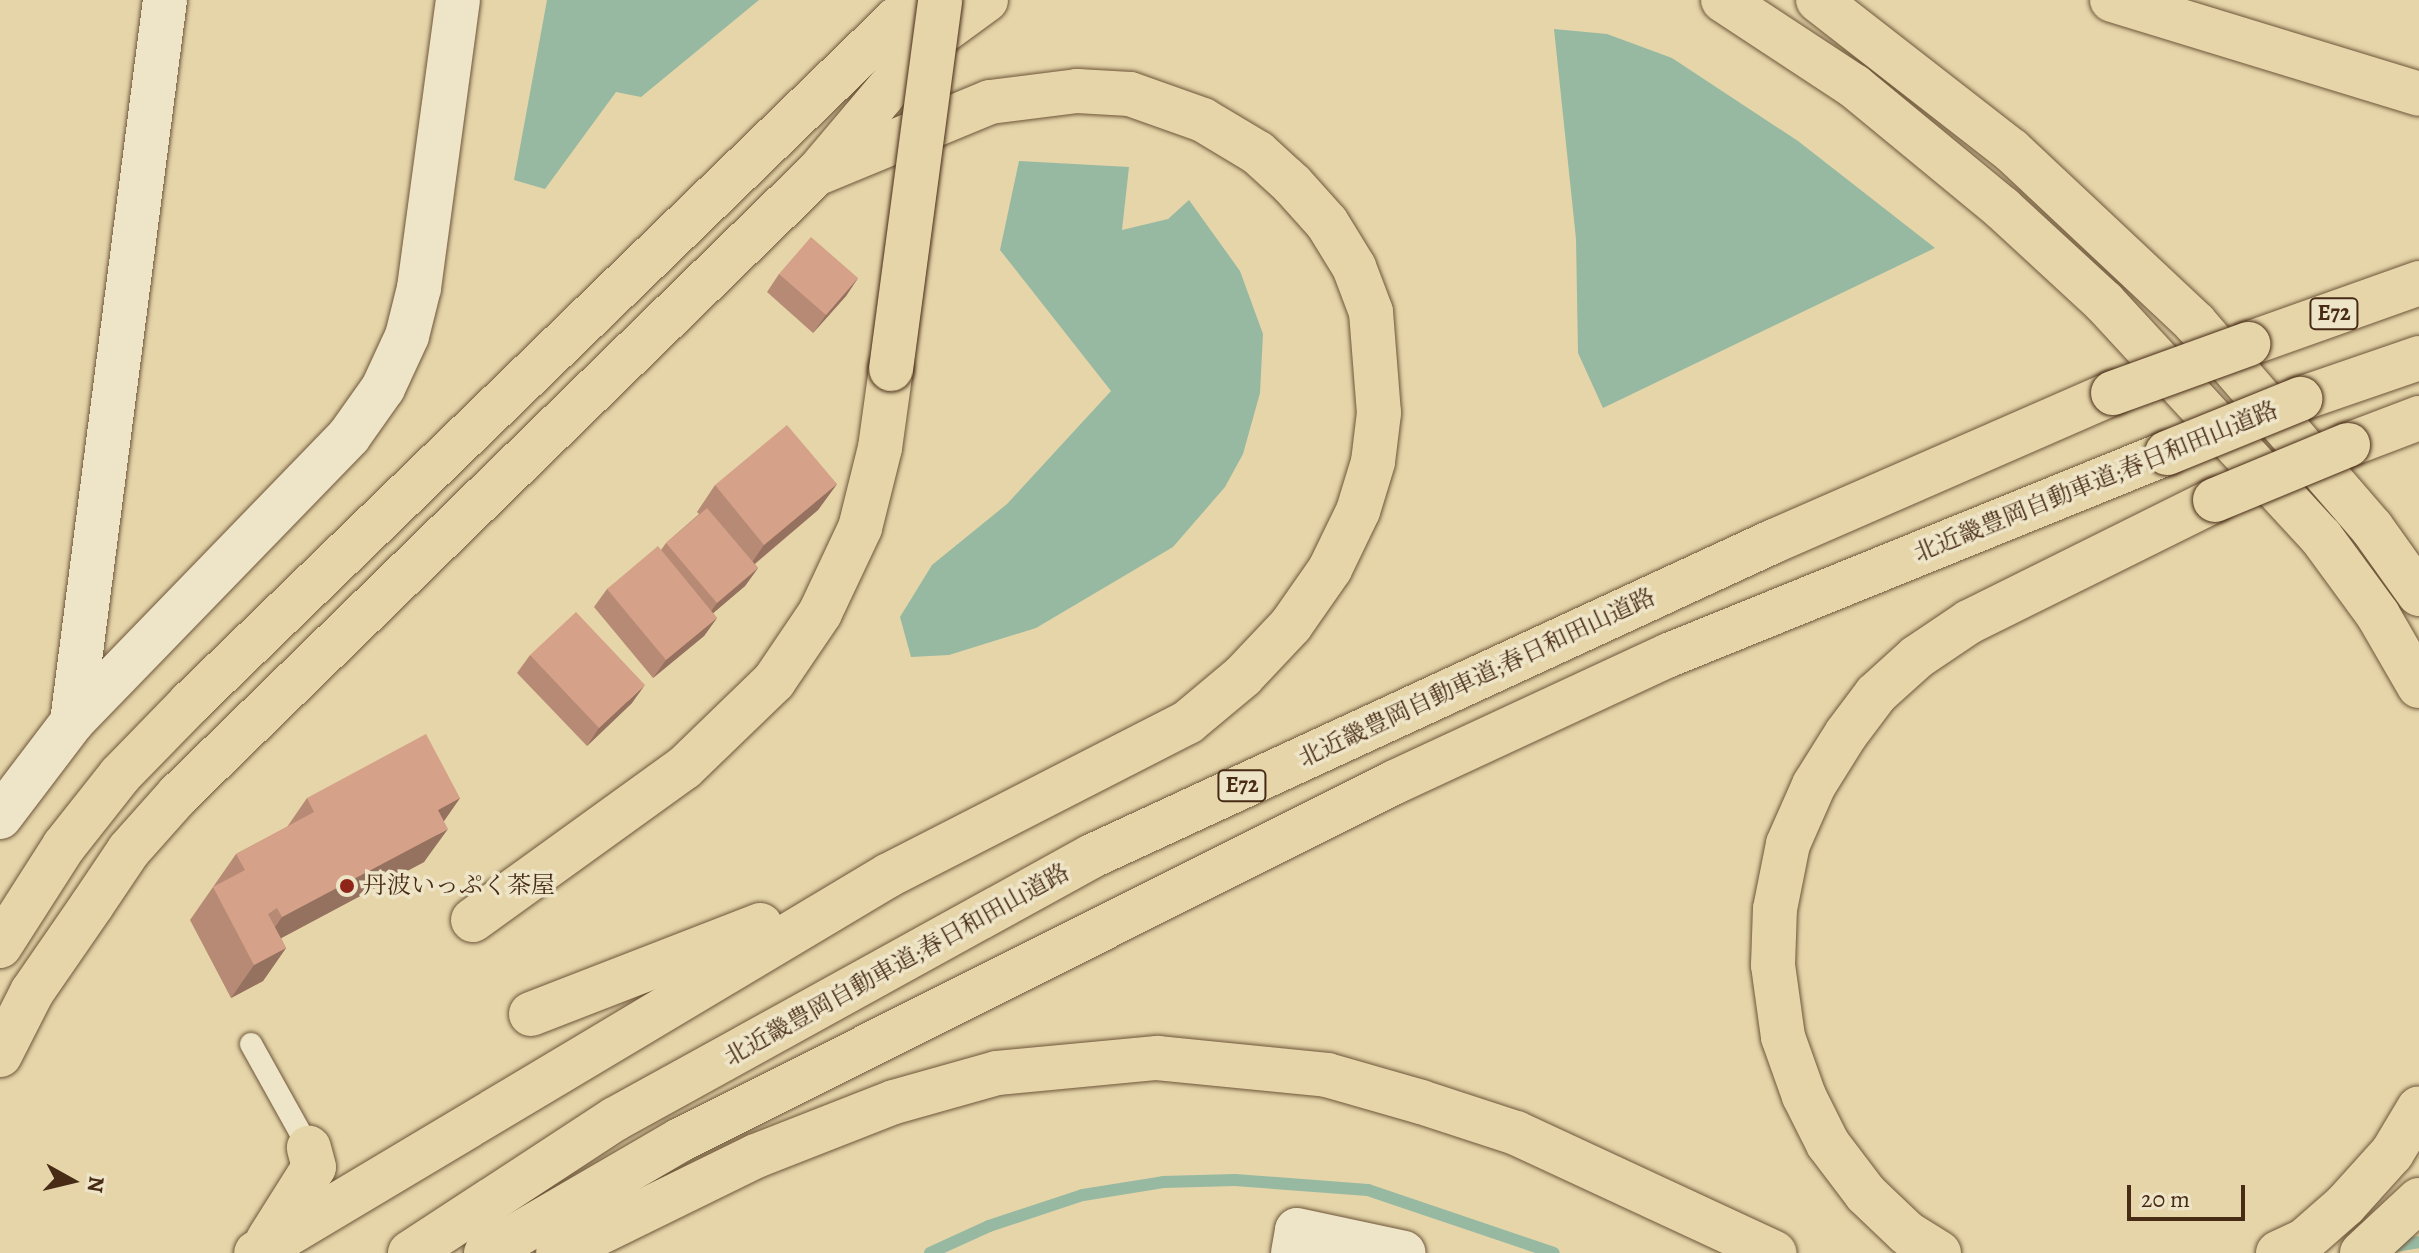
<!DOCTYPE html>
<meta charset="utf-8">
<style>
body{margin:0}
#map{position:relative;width:2419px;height:1253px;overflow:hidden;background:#e5d5a9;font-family:Alegreya,"Noto Serif JP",serif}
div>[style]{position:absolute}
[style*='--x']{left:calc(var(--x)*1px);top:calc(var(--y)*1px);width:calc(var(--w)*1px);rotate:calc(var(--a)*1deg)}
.water>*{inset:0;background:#97b9a2}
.stream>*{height:12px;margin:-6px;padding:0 6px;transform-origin:6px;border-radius:6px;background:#97b9a2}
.roads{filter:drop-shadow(0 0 2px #6e563a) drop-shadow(0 0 2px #6e563a)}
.service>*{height:22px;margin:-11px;padding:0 11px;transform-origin:11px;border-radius:11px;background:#eee4c7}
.minor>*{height:44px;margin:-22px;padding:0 22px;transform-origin:22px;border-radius:22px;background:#eee4c7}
.motorway>*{height:44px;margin:-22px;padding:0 22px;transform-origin:22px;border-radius:22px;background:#e5d5a9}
.bridges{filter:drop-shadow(0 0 2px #472b15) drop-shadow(0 0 2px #472b15)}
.motorway-bridge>*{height:44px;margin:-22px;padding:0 22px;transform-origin:22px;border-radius:22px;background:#e5d5a9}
.wall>*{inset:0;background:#b78a75}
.shaded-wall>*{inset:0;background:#95715f}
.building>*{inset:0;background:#d5a188}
.dots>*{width:22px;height:22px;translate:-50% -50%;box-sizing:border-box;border:4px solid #eee4c7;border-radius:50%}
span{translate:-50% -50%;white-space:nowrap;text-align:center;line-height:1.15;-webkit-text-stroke:7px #eee4c7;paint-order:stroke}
.shield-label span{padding:2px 6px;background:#eee4c7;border:2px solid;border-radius:6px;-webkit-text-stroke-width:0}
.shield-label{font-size:22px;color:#472b15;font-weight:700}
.street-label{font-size:24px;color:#472b15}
.poi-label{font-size:24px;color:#472b15}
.left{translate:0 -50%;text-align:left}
.north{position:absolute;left:32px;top:1141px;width:80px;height:80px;-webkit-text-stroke:6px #eee4c7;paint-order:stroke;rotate:98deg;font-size:22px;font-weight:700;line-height:32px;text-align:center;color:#472b15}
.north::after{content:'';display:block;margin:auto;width:28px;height:36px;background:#472b15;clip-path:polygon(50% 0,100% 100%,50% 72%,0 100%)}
.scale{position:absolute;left:2127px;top:1185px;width:118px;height:36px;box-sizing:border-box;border:4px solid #472b15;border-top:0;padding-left:10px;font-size:24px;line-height:28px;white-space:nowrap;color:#472b15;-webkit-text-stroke:6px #eee4c7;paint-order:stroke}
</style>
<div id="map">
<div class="water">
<i style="clip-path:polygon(547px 0,759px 0,641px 97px,616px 92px,545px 189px,514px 180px)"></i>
<i style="clip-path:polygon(1554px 29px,1607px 34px,1672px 58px,1798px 141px,1935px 248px,1603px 408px,1578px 353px,1576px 239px)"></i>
<i style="clip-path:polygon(1019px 161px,1129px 167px,1122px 230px,1168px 219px,1189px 200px,1240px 271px,1263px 334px,1260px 393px,1243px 454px,1225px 487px,1173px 547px,1036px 628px,949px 655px,911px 657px,900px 617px,932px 565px,1007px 504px,1111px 391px,1000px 250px)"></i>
</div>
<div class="stream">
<i style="--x:2388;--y:1247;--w:31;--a:-9"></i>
<i style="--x:930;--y:1253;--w:65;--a:-24.6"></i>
<i style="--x:989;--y:1226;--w:99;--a:-18.3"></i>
<i style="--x:1083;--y:1195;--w:81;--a:-9.2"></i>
<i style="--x:1163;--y:1182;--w:72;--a:-1.6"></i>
<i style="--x:1235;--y:1180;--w:133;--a:4.3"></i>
<i style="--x:1368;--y:1190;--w:196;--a:18.7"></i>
</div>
<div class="roads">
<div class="service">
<i style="--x:251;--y:1044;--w:119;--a:60.9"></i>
</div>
<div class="minor">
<i style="--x:72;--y:722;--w:728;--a:-82.66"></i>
<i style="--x:0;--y:817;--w:119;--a:-52.8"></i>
<i style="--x:72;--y:722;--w:398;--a:-45.9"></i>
<i style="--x:349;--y:436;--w:59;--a:-54.7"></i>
<i style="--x:383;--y:388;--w:57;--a:-65.2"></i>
<i style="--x:407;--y:336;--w:49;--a:-76"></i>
<i style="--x:419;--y:288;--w:291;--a:-82.3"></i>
<i style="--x:1293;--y:1253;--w:23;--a:-80"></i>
<i style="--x:1297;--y:1230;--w:109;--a:12.1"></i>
</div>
<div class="motorway">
<i style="--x:1723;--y:0;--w:157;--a:33.3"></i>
<i style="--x:1854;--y:86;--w:192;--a:39.5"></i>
<i style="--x:2002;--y:208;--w:139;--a:42.7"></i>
<i style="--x:2104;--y:302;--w:320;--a:47.3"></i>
<i style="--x:2321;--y:537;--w:97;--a:53.8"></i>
<i style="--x:2378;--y:615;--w:82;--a:60"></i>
<i style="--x:1818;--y:0;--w:244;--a:37.9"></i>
<i style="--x:2011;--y:150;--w:253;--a:43.2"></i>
<i style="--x:2195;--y:323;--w:271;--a:49.2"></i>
<i style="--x:2372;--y:528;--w:81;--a:54.5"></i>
<i style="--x:2112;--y:0;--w:321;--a:17"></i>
<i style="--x:818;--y:172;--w:169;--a:-49.8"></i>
<i style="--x:927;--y:43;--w:73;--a:-36.1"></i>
<i style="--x:2248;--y:344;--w:182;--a:-19.6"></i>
<i style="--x:2300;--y:399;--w:126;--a:-19"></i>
<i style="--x:2348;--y:445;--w:76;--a:-20.8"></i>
<i style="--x:473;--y:920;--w:260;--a:-35.8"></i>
<i style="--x:684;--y:768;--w:125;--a:-44"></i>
<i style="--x:774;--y:681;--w:82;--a:-55.9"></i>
<i style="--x:820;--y:613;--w:94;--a:-64.8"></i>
<i style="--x:860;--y:528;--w:82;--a:-76"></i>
<i style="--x:880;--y:448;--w:80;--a:-82.1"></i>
<i style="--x:0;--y:946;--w:119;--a:-57.4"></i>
<i style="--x:64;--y:846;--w:90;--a:-51.7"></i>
<i style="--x:120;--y:775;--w:100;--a:-45.8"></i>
<i style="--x:190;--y:703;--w:984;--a:-44.05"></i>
<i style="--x:897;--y:19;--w:32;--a:-36"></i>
<i style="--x:531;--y:1014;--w:246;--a:-21.2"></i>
<i style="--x:0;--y:1055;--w:71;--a:-63.1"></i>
<i style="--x:32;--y:992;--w:106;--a:-55.4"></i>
<i style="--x:92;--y:905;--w:66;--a:-56.1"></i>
<i style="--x:129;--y:850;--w:74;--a:-48.3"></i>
<i style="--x:178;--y:795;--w:890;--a:-44.23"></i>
<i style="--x:816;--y:174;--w:188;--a:-22.5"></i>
<i style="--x:990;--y:102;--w:88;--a:-7.2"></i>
<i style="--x:1077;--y:91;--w:53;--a:3.2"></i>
<i style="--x:1130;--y:94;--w:77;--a:19.6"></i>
<i style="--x:1203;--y:120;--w:64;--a:31"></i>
<i style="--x:1258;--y:153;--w:46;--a:42.4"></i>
<i style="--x:1292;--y:184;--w:52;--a:48.1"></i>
<i style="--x:1327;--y:223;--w:52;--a:58.5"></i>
<i style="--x:1354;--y:267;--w:48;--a:69.3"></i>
<i style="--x:1371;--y:312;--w:101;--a:85.5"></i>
<i style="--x:1379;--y:413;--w:49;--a:97"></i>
<i style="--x:1373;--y:462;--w:51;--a:107"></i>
<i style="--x:1358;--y:511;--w:64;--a:115.8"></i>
<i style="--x:1330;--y:569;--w:68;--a:124.9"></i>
<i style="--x:1291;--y:625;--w:70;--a:133.3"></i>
<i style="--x:1243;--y:676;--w:72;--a:140.1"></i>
<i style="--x:1188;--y:722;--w:336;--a:152.9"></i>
<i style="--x:889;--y:875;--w:737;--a:149.16"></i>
<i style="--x:268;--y:1240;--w:86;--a:-57.8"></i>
<i style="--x:314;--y:1167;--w:20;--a:-105"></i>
<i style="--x:410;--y:1253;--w:245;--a:-33.2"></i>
<i style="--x:615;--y:1119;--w:545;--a:-28.87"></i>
<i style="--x:1092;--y:856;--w:751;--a:-24.79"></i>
<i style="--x:1774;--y:541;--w:370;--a:-23.6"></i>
<i style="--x:486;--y:1253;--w:225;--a:-30.2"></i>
<i style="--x:680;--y:1140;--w:800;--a:-26.6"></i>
<i style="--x:1395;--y:782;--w:302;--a:-24.9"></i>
<i style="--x:1669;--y:655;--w:537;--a:-22.08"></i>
<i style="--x:558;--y:1253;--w:220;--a:-26.1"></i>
<i style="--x:756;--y:1156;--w:148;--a:-21.4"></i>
<i style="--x:894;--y:1102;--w:107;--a:-15.7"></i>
<i style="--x:997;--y:1073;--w:161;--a:-5.4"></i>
<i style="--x:1157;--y:1058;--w:171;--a:5.7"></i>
<i style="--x:1327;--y:1075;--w:98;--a:16"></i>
<i style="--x:1421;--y:1102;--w:100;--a:18.1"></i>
<i style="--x:1516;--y:1133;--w:285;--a:24.9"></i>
<i style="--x:1939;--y:1253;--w:36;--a:-148"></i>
<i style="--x:1908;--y:1234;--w:58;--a:-136.4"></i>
<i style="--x:1866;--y:1194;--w:63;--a:-127.2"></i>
<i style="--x:1828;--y:1144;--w:54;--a:-116.6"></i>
<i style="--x:1804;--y:1096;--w:63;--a:-109.6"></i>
<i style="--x:1783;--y:1037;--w:73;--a:-97.9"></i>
<i style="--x:1773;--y:965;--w:56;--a:-88"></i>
<i style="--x:1775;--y:909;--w:66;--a:-78.7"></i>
<i style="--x:1788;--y:844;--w:64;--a:-66.2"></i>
<i style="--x:1814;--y:785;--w:60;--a:-57.9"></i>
<i style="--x:1846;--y:734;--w:50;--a:-53.1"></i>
<i style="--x:1876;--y:694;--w:55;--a:-42.1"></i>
<i style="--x:1917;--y:657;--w:63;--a:-33.9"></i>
<i style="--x:1969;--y:622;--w:275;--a:-26.4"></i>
<i style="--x:2278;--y:1253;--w:29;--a:-25"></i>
<i style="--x:2304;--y:1241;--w:55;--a:-41.3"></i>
<i style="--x:2345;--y:1205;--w:70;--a:-47.9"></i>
<i style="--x:2392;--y:1153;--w:52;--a:-59"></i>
<i style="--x:2362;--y:1253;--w:78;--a:-42.9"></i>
</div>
</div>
<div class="bridges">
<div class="motorway-bridge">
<i style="--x:891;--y:369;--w:372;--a:-82.4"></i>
<i style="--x:2113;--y:393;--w:144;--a:-19.9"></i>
<i style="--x:2167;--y:453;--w:144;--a:-22.1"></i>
<i style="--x:2215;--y:500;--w:144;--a:-22.5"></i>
</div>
</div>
<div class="wall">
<i style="clip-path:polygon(779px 274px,858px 278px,846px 296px,813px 333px,767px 292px)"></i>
<i style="clip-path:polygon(837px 484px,818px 510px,755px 564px,758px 568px,745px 586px,713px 613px,717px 618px,704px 636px,653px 678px,594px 607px,607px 589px,661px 550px,666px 543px,699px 514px,697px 512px,715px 485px)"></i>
<i style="clip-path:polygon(530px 655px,632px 703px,587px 746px,517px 673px)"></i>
<i style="clip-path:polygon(307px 798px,460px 798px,444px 821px,424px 862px,281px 938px,286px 948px,263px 981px,231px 998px,190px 920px,236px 854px,287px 827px)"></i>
</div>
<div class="shaded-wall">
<i style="clip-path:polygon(858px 278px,846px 296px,813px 333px,826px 315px)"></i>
<i style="clip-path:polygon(837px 484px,818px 510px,746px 571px,764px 545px)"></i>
<i style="clip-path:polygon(758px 568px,745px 586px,704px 621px,717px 603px)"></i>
<i style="clip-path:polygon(717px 618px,704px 636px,653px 678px,666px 660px)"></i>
<i style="clip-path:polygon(645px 685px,632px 703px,587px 746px,599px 728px)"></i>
<i style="clip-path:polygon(460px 798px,437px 831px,438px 810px)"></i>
<i style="clip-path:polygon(448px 829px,424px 862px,259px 950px,282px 917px)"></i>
<i style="clip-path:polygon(286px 948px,263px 981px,231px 998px,254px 965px)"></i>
</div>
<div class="building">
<i style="clip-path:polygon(811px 237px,858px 278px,826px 315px,779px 274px)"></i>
<i style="clip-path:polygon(787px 425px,837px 484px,764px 545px,715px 485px)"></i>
<i style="clip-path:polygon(707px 508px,758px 568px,717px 603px,666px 543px)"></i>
<i style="clip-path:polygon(658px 546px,717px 618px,666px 660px,607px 589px)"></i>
<i style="clip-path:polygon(576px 612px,645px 685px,599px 728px,530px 655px)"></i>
<i style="clip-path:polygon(426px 734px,460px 798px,438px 810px,448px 829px,282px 917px,277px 908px,268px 914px,286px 948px,254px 965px,213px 887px,245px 870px,236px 854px,314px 812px,307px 798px)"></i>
</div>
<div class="dots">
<i style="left:347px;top:886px;background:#8f2418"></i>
</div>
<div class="shield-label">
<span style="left:2334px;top:314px">E72</span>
<span style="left:1242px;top:786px">E72</span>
</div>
<div class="street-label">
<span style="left:2096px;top:482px;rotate:-22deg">北近畿豊岡自動車道;春日和田山道路</span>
<span style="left:1477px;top:678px;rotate:-25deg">北近畿豊岡自動車道;春日和田山道路</span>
<span style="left:897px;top:965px;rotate:-29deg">北近畿豊岡自動車道;春日和田山道路</span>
</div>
<div class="poi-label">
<span class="left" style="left:363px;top:886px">丹波いっぷく茶屋</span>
</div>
<div class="north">N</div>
<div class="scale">20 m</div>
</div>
